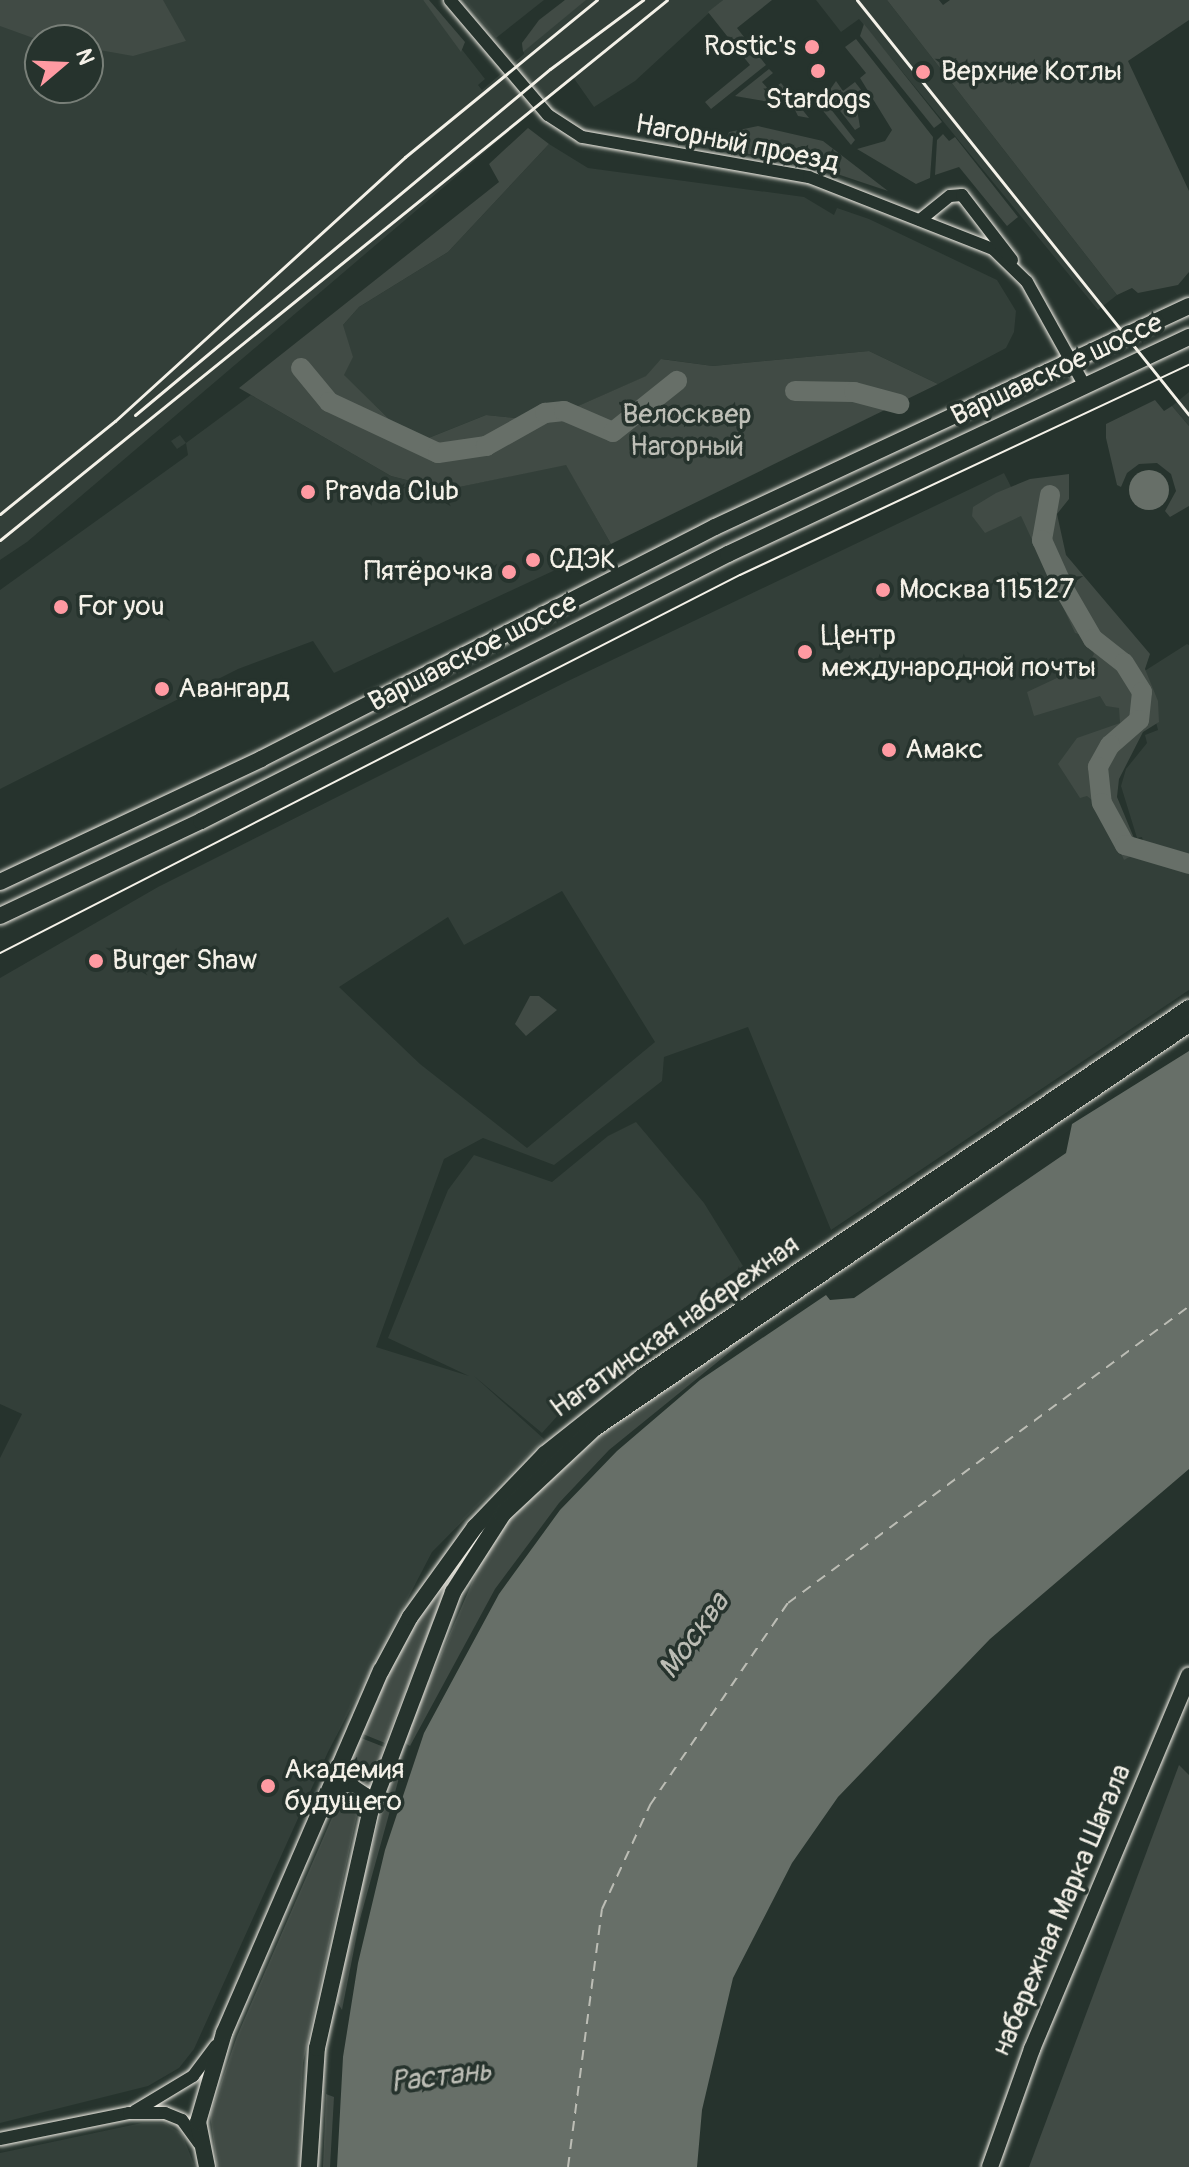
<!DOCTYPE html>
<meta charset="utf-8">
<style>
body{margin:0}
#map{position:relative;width:1189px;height:2167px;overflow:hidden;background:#26332d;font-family:Pangolin,sans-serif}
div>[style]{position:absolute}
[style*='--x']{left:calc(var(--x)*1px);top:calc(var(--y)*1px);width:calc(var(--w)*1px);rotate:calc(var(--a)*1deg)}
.built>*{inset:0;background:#333f39}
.green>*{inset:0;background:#414b45}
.water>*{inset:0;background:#676f68}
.round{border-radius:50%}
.river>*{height:20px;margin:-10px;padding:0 10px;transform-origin:10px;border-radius:10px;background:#676f68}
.ferry>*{height:2px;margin-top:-1px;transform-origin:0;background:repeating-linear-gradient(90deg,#bcbdb5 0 10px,transparent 0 18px)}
.roads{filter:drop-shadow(0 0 2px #f4f1e8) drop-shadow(0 0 2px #f4f1e8)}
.minor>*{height:12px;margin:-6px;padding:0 6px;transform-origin:6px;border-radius:6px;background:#26332d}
.major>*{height:16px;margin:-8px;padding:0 8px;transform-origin:8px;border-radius:8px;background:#26332d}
.tram>*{height:2px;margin:-1px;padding:0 1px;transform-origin:1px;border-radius:1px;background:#f4f1e8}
.rail>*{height:3px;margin:-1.5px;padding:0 1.5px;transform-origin:1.5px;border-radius:1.5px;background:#f4f1e8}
.dots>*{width:22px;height:22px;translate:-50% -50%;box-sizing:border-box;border:4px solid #26332d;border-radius:50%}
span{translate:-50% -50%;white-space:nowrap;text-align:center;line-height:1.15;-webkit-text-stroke:7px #26332d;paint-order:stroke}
.poi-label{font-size:28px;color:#f4f1e8}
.right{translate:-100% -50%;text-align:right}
.left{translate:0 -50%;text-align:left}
.street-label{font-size:28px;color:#f4f1e8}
.park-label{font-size:28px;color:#bebfb7}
.water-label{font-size:30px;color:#bcbdb5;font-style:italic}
.north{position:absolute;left:24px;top:24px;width:80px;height:80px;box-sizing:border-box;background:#26332d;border:2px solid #787f78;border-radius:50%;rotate:71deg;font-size:22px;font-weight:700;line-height:32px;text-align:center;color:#f4f1e8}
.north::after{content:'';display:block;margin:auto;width:28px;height:36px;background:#ff9aa2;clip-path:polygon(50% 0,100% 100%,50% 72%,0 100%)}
</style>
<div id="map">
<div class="built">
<i style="clip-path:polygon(evenodd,0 0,423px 0,485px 79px,478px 85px,482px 90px,524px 54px,522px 43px,565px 0,723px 0,635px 81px,594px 107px,573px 77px,27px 542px,0 560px,0 0,40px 40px,88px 40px,88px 88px,40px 88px,40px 40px)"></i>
<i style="clip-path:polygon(464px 0,544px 0,496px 38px)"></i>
<i style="clip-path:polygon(816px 0,887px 0,1117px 295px,1098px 310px,859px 19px,841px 32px)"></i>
<i style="clip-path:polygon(549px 144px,588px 168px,804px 197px,834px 215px,837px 208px,869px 219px,997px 280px,1016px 311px,1014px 332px,1006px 348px,938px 384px,869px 351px,713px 366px,662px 359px,647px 376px,544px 421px,486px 415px,426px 439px,391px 421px,343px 375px,343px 325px,359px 307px,448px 252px)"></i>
<i style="clip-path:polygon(1189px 392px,1189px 426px,1172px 406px)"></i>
<i style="clip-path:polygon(251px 395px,391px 476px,445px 490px,566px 464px,611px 544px,334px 673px,313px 641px,238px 669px,0 789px,0 590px,188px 455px,186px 443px,177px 449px,171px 441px,180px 435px,186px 443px)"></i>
<i style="clip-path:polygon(evenodd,1004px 473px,1128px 717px,1083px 767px,1123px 851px,1189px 866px,1189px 990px,831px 1230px,748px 1027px,664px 1057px,662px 1081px,554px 1165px,483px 1138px,444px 1159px,376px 1347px,469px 1376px,388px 1338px,448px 1190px,474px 1155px,552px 1182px,608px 1136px,636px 1122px,704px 1203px,743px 1266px,561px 1395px,560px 1413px,542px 1433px,474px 1376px,544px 1439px,432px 1552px,328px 1752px,194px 2049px,179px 2068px,148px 2086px,0 2123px,0 1458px,22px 1414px,0 1404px,0 978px,158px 887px,568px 681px,1004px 473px,562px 891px,655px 1042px,527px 1148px,420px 1064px,339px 987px,448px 917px,464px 945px,562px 891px)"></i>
<i style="clip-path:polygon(1187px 644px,1189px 645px,1189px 854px,1145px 848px,1142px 837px,1137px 838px,1121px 786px,1126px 769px,1147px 743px,1145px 735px,1158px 730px,1143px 672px)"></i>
<i style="clip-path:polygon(142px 2123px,165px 2123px,182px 2134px,195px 2167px,0 2167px,0 2153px)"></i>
</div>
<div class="green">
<i style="clip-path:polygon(0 0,163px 0,186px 41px,133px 56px,88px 48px,88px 40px,36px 39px,0 26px)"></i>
<i style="clip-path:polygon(423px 0,429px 0,465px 42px,461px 52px)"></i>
<i style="clip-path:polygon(565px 0,586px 0,523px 52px,522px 43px,539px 20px)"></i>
<i style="clip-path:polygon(723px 0,772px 0,737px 28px,766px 65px,711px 109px,705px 102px,750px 65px,708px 12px)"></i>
<i style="clip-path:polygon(887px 0,939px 0,943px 5px,950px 0,1189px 0,1189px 20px,1128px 61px,1189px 191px,1189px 272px,1178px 285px,1138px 293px,1132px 288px,1117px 295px)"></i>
<i style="clip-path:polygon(864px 24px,942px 122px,934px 128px,860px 36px)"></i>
<i style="clip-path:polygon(856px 39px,933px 137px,930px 178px,916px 184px,857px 149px,885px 141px,892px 130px,860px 78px,866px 73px,845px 47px)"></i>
<i style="clip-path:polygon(769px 69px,773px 73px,762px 82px,770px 91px,781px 83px,809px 118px,798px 116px,793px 106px,735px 96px)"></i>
<i style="clip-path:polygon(836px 81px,843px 91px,855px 82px,869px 100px,857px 109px,860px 127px,855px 130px,827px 94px)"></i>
<i style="clip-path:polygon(823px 99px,855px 140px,851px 145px,819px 106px)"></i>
<i style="clip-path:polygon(758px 126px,823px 141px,888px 191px,813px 166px,722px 149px,729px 132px)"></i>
<i style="clip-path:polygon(528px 128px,549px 144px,448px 252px,359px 307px,343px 325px,353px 357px,344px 375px,391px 421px,426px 439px,486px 415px,544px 421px,646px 376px,661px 359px,713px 366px,869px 351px,938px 384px,611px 544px,566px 465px,445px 490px,391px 476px,239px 388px,499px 182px,489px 164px)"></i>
<i style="clip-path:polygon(943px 134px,949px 141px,955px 137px,1018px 217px,1007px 226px,959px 167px,935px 175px,937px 140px)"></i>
<i style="clip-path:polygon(1155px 400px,1164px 411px,1172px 406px,1189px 426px,1189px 506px,1170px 517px,1165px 511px,1176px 491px,1171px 474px,1157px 463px,1139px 464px,1127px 473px,1121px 487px,1117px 485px,1106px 438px,1106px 424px)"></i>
<i style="clip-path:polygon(1069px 474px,1069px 499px,1057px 514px,1066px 555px,1150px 654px,1145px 669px,1158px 701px,1159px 722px,1143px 732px,1119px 779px,1117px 797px,1134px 838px,1145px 849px,1189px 856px,1189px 867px,1131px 856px,1124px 860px,1103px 809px,1087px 796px,1080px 798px,1058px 764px,1077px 738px,1120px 723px,1119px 708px,1106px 706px,1100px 696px,1034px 716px,1027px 692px,1089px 663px,1094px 654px,1086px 636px,1075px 633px,1021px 516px,985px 533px,972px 516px,973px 507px,996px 493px,1030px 479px)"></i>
<i style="clip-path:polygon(530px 996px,539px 996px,557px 1010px,526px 1036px,515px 1024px)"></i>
<i style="clip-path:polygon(752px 1334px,609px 1450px,559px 1503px,495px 1589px,410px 1746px,403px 1742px,484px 1555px,510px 1517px,619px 1417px,735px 1339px)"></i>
<i style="clip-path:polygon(469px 1547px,447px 1586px,385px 1743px,358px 1732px,419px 1615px)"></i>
<i style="clip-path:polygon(356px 1736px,384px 1747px,371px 1788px,357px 1778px,339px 1778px)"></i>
<i style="clip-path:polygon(396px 1757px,404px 1760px,360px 1919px,342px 2010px,337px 2002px,352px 1922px)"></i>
<i style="clip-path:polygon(1179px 1765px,1189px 1775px,1189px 2167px,1029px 2167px)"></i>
<i style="clip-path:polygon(351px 1794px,359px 1806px,303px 2063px,299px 2167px,217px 2167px,210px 2115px,237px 2036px,341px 1797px)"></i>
<i style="clip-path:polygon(326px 2094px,334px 2097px,330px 2167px,323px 2167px)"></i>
</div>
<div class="water">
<i class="round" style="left:1129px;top:470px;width:40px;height:40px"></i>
<i style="clip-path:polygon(1189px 1051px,1189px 1469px,990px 1639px,838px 1797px,792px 1863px,733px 1978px,702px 2110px,697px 2167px,337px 2167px,343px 2057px,358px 1963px,385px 1850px,424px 1733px,499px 1594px,560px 1510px,617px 1451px,700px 1380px,826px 1295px,830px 1300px,854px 1298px,1066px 1153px,1072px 1124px)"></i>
</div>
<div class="river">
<i style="--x:301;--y:368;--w:44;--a:50.5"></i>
<i style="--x:329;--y:402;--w:120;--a:25.1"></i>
<i style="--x:438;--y:453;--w:49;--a:-8.3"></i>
<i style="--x:486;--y:446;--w:68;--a:-29.2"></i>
<i style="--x:545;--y:413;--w:19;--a:-6"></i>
<i style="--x:564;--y:411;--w:53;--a:23.2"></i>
<i style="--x:613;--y:432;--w:82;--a:-38.6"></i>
<i style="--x:795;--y:391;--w:59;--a:1"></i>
<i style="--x:854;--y:392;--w:47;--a:14.9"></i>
<i style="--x:1050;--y:495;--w:46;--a:100.1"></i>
<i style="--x:1042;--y:540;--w:54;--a:65.8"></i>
<i style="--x:1064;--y:589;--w:58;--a:59.9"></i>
<i style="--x:1093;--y:639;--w:39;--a:38"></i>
<i style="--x:1124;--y:663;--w:34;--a:58"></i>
<i style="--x:1142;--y:692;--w:28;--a:96"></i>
<i style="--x:1139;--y:720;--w:38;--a:139"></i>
<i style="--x:1110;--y:745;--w:25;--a:119"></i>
<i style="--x:1098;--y:767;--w:36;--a:84"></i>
<i style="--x:1102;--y:803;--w:48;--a:61.3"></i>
<i style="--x:1125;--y:845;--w:67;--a:16.5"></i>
</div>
<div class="ferry">
<i style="--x:568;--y:2167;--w:260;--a:-82.5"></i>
<i style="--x:602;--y:1909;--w:115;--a:-65.2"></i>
<i style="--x:650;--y:1805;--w:245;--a:-55.7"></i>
<i style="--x:788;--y:1603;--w:499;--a:-36.5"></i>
</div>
<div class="roads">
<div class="minor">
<i style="--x:450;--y:0;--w:151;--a:49.6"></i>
<i style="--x:548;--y:115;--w:40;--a:32.9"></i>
<i style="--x:582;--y:137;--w:230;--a:10"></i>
<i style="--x:809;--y:177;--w:198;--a:21.4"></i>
<i style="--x:993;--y:249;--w:47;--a:44.1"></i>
<i style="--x:1027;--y:282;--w:119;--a:60.9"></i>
<i style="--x:920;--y:220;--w:38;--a:-39"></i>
<i style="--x:950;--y:196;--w:12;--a:-5"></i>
<i style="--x:962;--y:195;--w:82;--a:52.4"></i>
<i style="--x:330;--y:1795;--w:11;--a:-45"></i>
<i style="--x:338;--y:1787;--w:16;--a:-4"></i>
<i style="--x:354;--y:1786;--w:14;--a:34"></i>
<i style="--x:366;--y:1794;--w:18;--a:77"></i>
<i style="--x:135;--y:2111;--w:68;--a:-31.1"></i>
<i style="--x:193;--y:2076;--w:38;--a:-53"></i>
<i style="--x:0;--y:2139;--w:132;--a:-11.4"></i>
<i style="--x:129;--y:2113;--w:36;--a:0"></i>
<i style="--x:165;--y:2113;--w:18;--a:22"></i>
<i style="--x:182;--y:2120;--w:29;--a:54"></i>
</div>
<div class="major">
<i style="--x:0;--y:882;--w:289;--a:-25.2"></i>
<i style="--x:261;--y:759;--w:510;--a:-27.07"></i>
<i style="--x:715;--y:527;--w:523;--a:-25"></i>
<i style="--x:0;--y:916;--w:222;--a:-25.3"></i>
<i style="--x:201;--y:821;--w:591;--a:-26.87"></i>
<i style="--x:728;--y:554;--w:510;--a:-25.21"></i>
<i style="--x:207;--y:2167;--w:46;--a:-101.3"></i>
<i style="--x:198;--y:2122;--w:93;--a:-73.7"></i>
<i style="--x:224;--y:2033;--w:395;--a:-66.6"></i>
<i style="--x:381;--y:1671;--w:61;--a:-61.8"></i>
<i style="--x:410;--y:1617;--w:111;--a:-54.2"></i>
<i style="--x:475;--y:1527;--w:101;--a:-46.2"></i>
<i style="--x:545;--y:1454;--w:124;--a:-38.4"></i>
<i style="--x:642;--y:1377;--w:660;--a:-34"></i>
<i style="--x:309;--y:2167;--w:119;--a:-86.2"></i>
<i style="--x:317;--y:2048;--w:242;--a:-77.3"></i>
<i style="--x:370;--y:1812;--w:235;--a:-69.3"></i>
<i style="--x:453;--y:1592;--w:93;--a:-57.3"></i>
<i style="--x:503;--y:1514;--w:126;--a:-43.1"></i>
<i style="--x:595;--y:1428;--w:718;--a:-34.22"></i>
<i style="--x:990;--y:2167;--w:125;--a:-70.4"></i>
<i style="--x:1032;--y:2049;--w:405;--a:-67.2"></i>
</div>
</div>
<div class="tram">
<i style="--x:0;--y:953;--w:831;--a:-27.06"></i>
<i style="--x:740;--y:575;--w:496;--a:-25.1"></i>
</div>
<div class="rail">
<i style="--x:857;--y:0;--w:531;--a:51.34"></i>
<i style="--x:135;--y:415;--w:540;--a:-39.82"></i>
<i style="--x:550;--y:69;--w:116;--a:-36.6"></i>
<i style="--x:0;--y:514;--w:148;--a:-39"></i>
<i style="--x:115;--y:421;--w:392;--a:-42.3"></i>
<i style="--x:405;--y:157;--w:248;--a:-39.3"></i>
<i style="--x:0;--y:540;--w:858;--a:-38.99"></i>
</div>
<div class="dots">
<i style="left:812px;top:47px;background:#ff9aa2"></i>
<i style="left:818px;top:71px;background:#ff9aa2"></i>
<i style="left:923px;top:72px;background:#ff9aa2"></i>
<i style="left:308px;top:492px;background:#ff9aa2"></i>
<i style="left:533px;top:560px;background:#ff9aa2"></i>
<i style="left:509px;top:572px;background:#ff9aa2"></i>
<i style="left:883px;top:590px;background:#ff9aa2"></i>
<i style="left:61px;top:607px;background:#ff9aa2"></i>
<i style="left:805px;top:652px;background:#ff9aa2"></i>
<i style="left:162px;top:689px;background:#ff9aa2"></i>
<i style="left:889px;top:750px;background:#ff9aa2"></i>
<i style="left:96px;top:961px;background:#ff9aa2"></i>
<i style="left:268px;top:1786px;background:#ff9aa2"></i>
</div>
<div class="poi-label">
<span class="right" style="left:796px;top:47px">Rostic's</span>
<span class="left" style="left:941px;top:72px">Верхние Котлы</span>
<span style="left:818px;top:100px">Stardogs</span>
<span class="left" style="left:324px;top:492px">Pravda Club</span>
<span class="left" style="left:549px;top:560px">СДЭК</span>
<span class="right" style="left:493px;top:572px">Пятёрочка</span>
<span class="left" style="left:899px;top:590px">Москва 115127</span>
<span class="left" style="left:77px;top:607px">For you</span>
<span class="left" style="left:821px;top:652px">Центр<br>международной почты</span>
<span class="left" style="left:178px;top:689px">Авангард</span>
<span class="left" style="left:905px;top:750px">Амакс</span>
<span class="left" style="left:112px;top:961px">Burger Shaw</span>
<span class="left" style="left:284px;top:1786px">Академия<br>будущего</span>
</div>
<div class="street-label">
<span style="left:737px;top:144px;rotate:11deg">Нагорный проезд</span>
<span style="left:1057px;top:370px;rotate:-25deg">Варшавское шоссе</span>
<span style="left:473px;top:653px;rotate:-27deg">Варшавское шоссе</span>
<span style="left:675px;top:1327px;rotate:-35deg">Нагатинская набережная</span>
<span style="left:1062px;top:1910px;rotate:-67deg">набережная Марка Шагала</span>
</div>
<div class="park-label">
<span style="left:687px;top:431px">Велосквер<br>Нагорный</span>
</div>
<div class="water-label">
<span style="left:694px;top:1636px;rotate:-54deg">Москва</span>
<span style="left:441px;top:2077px;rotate:-7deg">Растань</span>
</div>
<div class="north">N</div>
</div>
